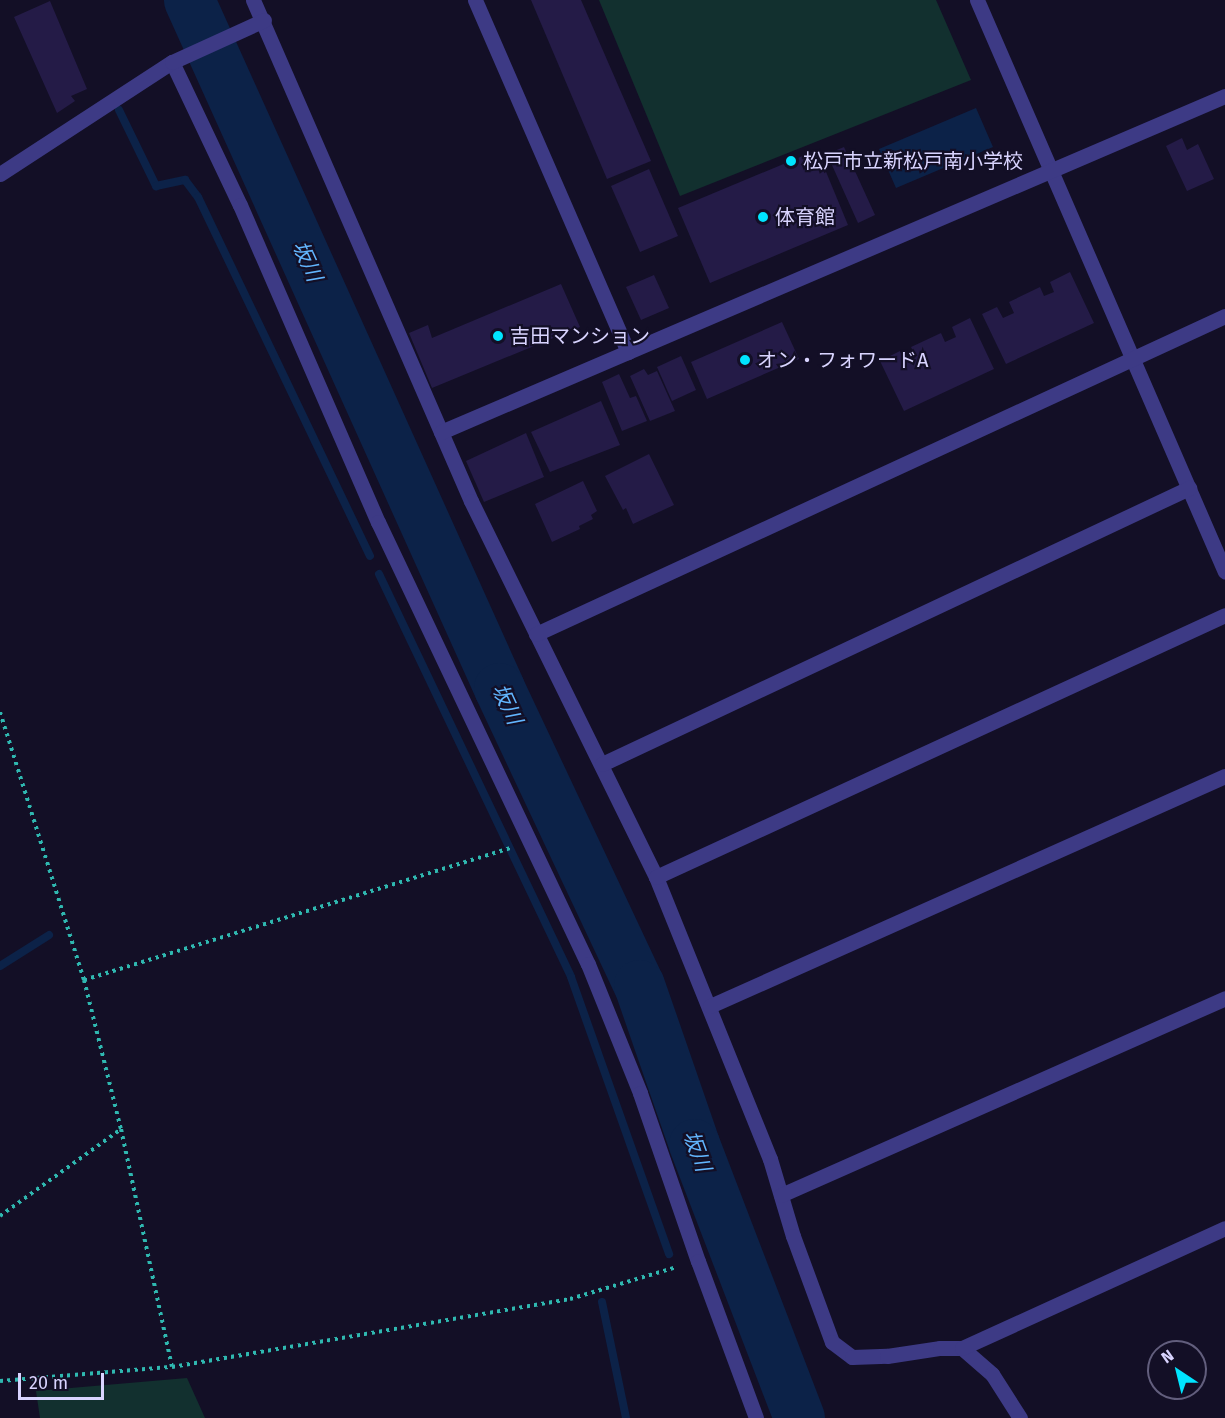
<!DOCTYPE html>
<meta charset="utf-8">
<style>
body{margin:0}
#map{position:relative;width:1225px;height:1418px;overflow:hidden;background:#130f26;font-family:"Fira Sans","Noto Sans JP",sans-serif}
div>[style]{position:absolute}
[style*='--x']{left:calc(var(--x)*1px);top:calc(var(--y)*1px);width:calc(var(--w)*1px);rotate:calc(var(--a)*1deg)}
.green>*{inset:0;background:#12302f}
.water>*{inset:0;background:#0c2248}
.stream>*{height:8px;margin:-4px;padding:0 4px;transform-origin:4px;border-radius:4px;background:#0c2248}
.river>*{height:51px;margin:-25.5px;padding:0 25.5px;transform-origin:25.5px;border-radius:25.5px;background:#0c2248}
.building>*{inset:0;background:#241b47}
.path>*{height:4px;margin-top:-2px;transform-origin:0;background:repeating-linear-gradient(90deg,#2fb8b0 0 3px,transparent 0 7.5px)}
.minor>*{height:15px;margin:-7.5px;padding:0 7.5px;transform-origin:7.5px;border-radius:7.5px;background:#3d3a85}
.tertiary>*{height:15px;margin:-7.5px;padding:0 7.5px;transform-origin:7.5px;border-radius:7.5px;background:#3d3a85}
.dots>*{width:16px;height:16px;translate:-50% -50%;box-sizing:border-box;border:3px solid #130f26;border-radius:50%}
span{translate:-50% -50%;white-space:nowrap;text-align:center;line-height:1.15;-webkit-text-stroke:4.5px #130f26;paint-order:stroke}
.poi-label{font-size:20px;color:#d9d4ff}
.left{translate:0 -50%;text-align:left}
.water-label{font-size:21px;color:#62b6ff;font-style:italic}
.north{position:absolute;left:1147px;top:1340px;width:60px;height:60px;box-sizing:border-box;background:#130f26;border:2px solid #625e7d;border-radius:50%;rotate:325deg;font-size:16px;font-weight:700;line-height:24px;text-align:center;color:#d9d4ff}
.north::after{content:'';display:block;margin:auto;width:21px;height:27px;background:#00e5ff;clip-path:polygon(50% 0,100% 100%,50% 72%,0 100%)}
.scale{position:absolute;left:18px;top:1373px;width:86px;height:27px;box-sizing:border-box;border:3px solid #d9d4ff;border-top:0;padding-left:8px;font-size:18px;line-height:21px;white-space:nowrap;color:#d9d4ff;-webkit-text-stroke:4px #130f26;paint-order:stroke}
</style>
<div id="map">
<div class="green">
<i style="clip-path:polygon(599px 0,936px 0,971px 80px,680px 196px)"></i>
<i style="clip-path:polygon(187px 1378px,205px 1418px,40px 1418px,36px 1391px)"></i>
</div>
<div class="water">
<i style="clip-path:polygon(976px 108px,993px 147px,896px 188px,879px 149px)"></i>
</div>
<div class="stream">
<i style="--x:119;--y:110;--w:85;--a:64"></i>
<i style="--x:156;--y:186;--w:30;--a:-12"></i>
<i style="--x:185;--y:180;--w:21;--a:53"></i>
<i style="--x:198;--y:197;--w:398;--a:64.4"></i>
<i style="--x:379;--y:574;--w:446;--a:64.5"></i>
<i style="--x:571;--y:977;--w:294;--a:70.5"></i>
<i style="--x:0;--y:966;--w:58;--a:-32.3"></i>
<i style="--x:602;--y:1302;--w:118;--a:78.3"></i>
</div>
<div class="river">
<i style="--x:189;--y:0;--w:755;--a:65.74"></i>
<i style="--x:499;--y:688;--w:328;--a:64.8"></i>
<i style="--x:639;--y:985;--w:168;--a:70.9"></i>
<i style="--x:694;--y:1144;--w:293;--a:69"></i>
</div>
<div class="building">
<i style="clip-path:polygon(531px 0,581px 0,651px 161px,607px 179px)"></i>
<i style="clip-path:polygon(50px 1px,87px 89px,71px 96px,75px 101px,57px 113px,14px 17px)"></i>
<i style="clip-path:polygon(1182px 138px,1187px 150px,1198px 144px,1214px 179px,1187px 191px,1166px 146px)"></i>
<i style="clip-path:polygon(844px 147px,875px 215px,858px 223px,827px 154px)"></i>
<i style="clip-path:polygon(817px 150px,848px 225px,710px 283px,678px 208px)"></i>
<i style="clip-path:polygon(649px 169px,678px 236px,640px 252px,611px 186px)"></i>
<i style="clip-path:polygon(1070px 272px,1094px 323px,1006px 364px,982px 314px,997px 307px,1003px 318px,1014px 313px,1009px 302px,1040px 287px,1044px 296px,1054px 292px,1050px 282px)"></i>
<i style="clip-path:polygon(654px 275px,669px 308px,641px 320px,626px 287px)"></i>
<i style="clip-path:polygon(561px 284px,580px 327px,432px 388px,409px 333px,428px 325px,432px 338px)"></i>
<i style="clip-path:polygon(970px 318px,994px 369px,904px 411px,880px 361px,900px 351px,905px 362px,916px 357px,911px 347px,941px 333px,945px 342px,956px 337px,952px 327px)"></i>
<i style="clip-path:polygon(782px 322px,799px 359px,707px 399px,691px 362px)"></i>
<i style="clip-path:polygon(681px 356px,696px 390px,672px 401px,657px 367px)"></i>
<i style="clip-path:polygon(644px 369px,648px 375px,657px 371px,675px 411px,650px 421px,630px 376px)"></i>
<i style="clip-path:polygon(619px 374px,630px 398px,636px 396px,647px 421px,622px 431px,602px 382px)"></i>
<i style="clip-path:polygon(601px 401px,620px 445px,550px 472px,531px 432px)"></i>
<i style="clip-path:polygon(526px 433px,544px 477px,484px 502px,466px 461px)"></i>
<i style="clip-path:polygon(649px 454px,674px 505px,633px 524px,626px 508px,623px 510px,605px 476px)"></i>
<i style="clip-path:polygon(583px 481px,597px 511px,591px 515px,593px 519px,579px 526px,580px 529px,552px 542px,535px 504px)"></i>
</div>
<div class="path">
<i style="--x:0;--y:712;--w:281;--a:72.6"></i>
<i style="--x:84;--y:980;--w:154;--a:76.1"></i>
<i style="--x:121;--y:1129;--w:243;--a:77.9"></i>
<i style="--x:84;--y:980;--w:447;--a:-17.2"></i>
<i style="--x:0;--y:1216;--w:149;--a:-35.7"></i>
<i style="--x:0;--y:1381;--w:173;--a:-4.7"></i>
<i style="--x:172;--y:1367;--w:404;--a:-9.7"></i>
<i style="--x:570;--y:1299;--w:112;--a:-16.7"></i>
</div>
<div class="minor">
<i style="--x:253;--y:0;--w:546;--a:66.48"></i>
<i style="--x:471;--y:501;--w:419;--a:63.8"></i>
<i style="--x:656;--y:877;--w:304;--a:68"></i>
<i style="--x:770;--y:1159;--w:80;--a:73.4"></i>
<i style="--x:793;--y:1236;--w:113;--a:69.8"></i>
<i style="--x:832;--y:1342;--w:25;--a:37"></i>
<i style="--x:852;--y:1357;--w:35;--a:-2"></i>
<i style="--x:887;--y:1356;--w:54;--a:-8.6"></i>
<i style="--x:940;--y:1348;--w:22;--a:0"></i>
<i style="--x:962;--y:1348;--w:40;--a:41"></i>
<i style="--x:992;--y:1374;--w:52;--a:57.5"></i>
<i style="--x:475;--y:0;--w:384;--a:66.5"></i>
<i style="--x:977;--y:0;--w:623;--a:66.56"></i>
<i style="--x:172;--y:62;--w:158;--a:64.6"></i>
<i style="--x:240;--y:205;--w:346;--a:66.5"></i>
<i style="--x:378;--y:522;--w:489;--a:64.6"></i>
<i style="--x:588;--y:964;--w:139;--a:68"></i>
<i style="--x:640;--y:1093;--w:178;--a:71"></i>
<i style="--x:698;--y:1261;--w:167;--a:69.7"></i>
<i style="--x:0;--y:174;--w:205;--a:-33.1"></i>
<i style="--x:172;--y:62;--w:101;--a:-24.5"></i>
<i style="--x:441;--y:432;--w:853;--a:-23.2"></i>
<i style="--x:536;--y:634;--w:759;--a:-24.78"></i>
<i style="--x:602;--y:764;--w:649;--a:-25.18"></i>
<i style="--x:656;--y:877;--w:626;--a:-24.72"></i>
<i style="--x:710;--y:1006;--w:564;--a:-24.07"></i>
<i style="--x:962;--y:1348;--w:289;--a:-24.5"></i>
</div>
<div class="tertiary">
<i style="--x:781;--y:1195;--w:486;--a:-23.9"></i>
</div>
<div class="dots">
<i style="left:791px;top:161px;background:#00e5ff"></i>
<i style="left:763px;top:217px;background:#00e5ff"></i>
<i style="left:498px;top:336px;background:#00e5ff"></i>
<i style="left:745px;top:360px;background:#00e5ff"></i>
</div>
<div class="poi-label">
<span class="left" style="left:803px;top:161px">松戸市立新松戸南小学校</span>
<span class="left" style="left:775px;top:217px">体育館</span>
<span class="left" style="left:510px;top:336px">吉田マンション</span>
<span class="left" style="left:757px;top:360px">オン・フォワードA</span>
</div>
<div class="water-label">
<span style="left:307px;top:261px;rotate:66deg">坂川</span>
<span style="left:507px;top:704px;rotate:65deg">坂川</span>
<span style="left:697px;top:1151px;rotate:70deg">坂川</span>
</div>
<div class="north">N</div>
<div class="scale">20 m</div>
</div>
